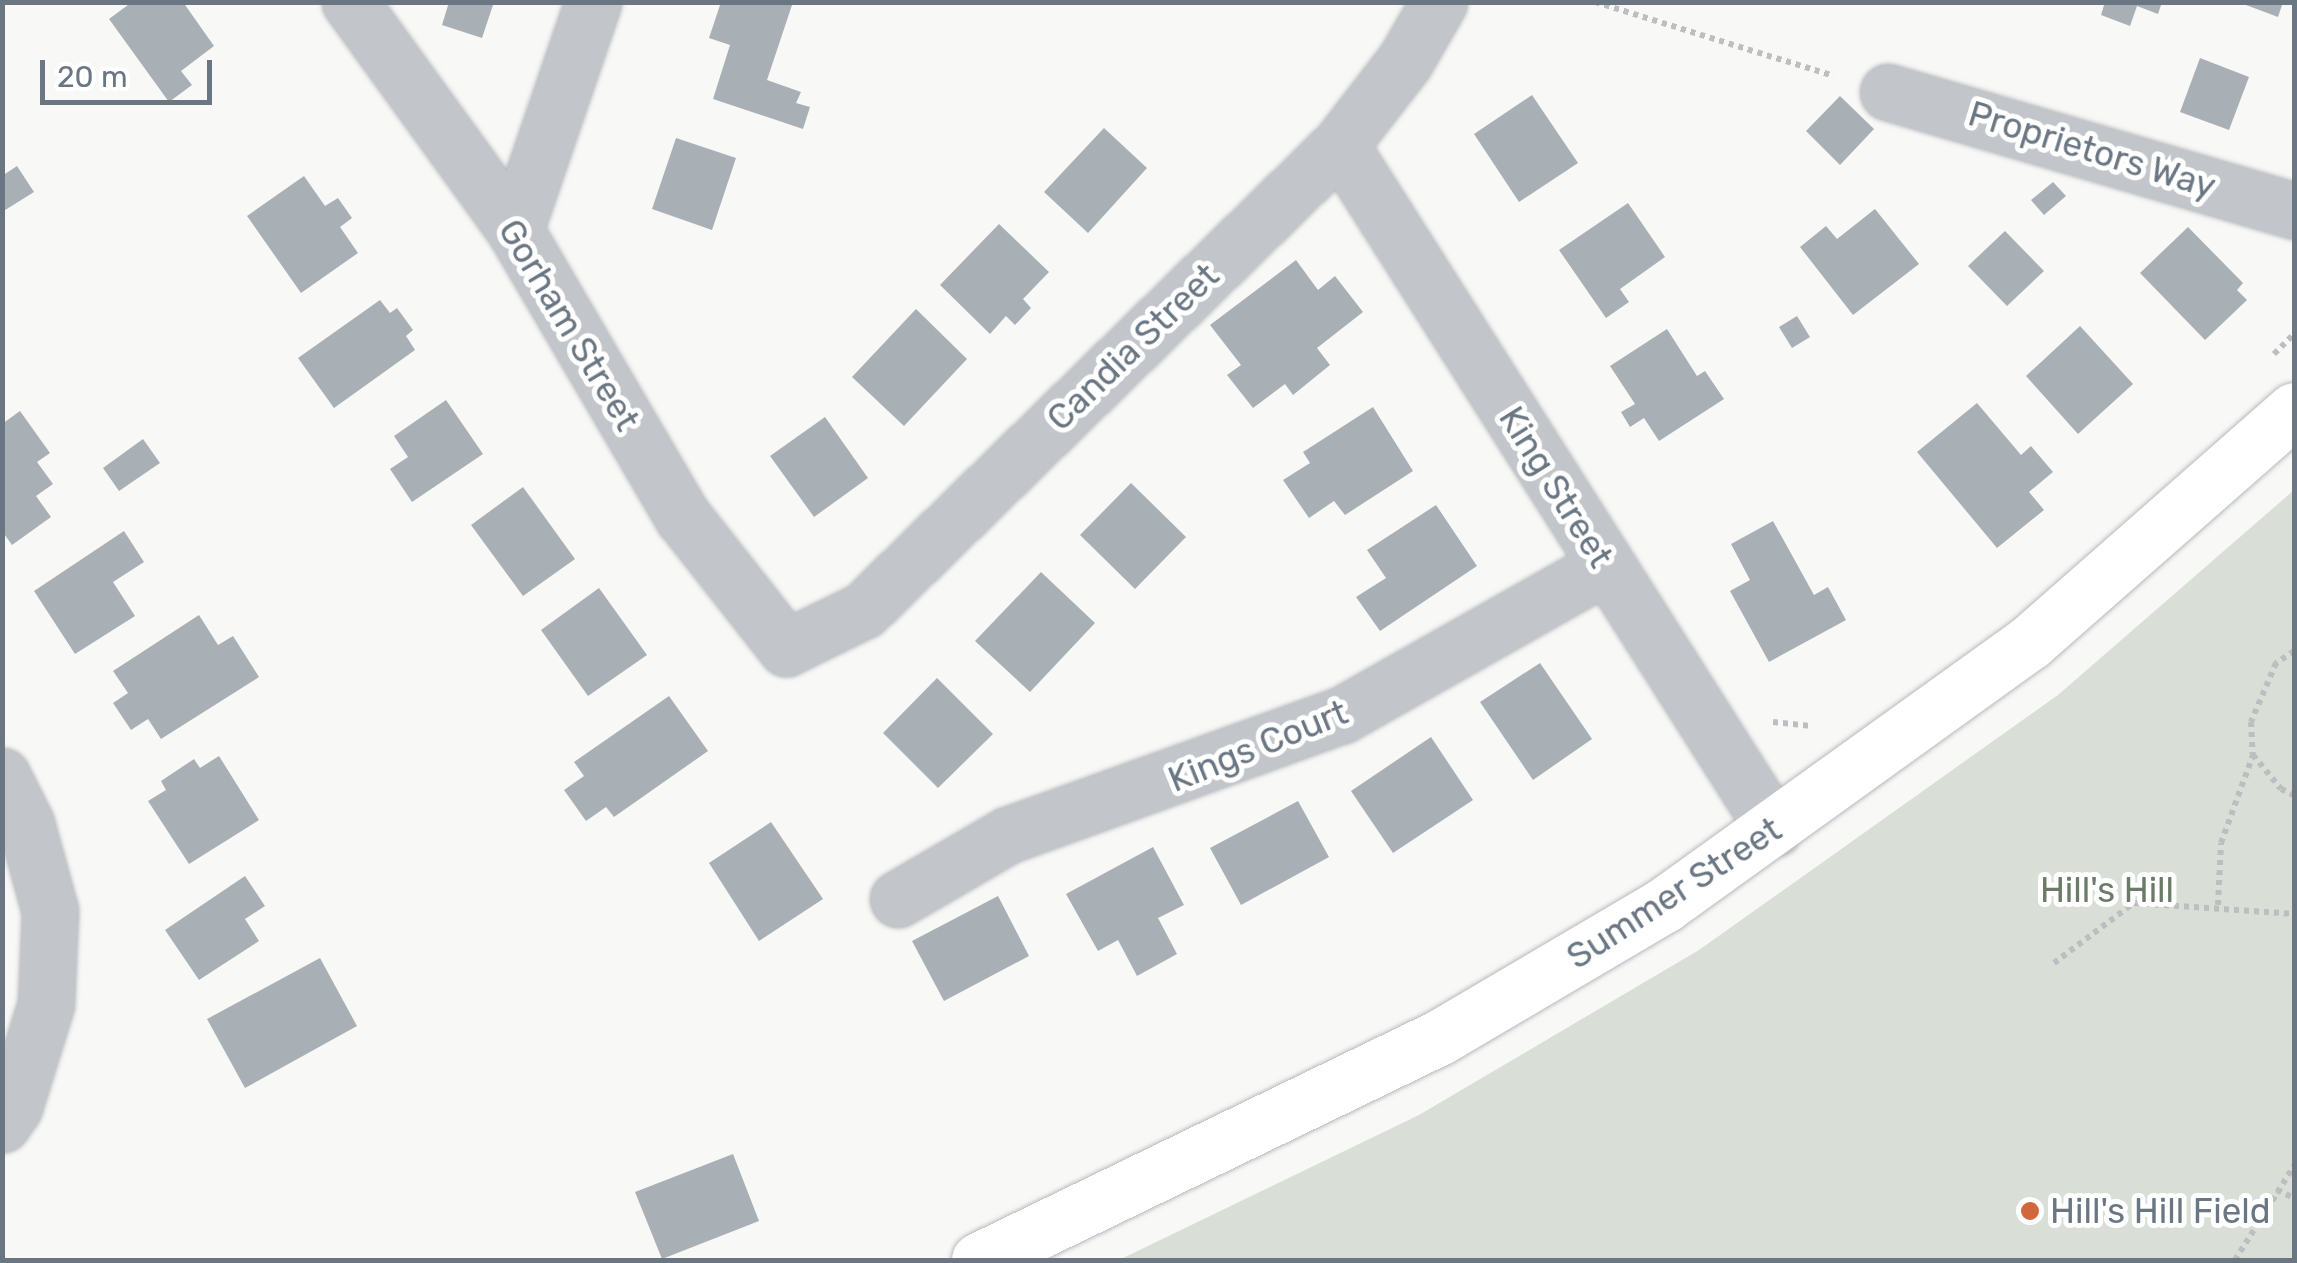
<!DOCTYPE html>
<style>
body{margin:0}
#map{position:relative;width:2297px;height:1263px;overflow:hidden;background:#f8f8f6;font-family:Rubik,sans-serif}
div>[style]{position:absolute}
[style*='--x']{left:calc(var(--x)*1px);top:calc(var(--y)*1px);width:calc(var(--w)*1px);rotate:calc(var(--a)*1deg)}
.green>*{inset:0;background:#d9ded7}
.building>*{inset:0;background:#a9b0b5}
.path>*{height:6px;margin-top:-3px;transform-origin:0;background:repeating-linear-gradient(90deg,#bcbec0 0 5px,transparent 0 10px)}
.roads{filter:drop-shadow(0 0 2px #b6b9bd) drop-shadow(0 0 2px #b6b9bd)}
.minor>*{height:55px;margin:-27.5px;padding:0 27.5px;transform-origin:27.5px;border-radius:27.5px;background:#c2c5c9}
.major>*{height:55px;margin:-27.5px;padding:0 27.5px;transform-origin:27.5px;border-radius:27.5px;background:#fff}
.dots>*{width:28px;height:28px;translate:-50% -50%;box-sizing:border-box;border:5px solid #fff;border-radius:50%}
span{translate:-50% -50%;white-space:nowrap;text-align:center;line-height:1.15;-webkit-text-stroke:10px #fff;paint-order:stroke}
.street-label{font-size:35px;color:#6a7783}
.park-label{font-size:35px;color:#6b7b68}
.poi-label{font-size:35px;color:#6a7783}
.left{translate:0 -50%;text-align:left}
.frame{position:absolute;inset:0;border:5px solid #6a7783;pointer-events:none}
.scale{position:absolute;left:40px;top:60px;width:172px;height:45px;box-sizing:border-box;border:5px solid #6a7783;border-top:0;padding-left:12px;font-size:30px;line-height:35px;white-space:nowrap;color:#6a7783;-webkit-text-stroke:8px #fff;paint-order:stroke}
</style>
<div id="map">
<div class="green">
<i style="clip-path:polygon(2294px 490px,2294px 1260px,1119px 1260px,1419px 1115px,1699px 950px,2058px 695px)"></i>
</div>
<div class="building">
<i style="clip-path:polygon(132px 2px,183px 2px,214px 46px,181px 71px,192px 85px,169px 102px,109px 19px)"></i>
<i style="clip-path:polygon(449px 2px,494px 2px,482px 38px,442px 25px)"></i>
<i style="clip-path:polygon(721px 2px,793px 2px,767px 80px,801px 92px,796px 103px,810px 107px,803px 129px,713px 99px,730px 45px,709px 38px)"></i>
<i style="clip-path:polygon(2105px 2px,2162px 2px,2158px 14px,2137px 6px,2130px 26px,2101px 15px)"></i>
<i style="clip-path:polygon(2238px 2px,2283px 2px,2278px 17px)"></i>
<i style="clip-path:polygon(2200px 58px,2249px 77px,2229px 130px,2180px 112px)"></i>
<i style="clip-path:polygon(1532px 95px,1578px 163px,1519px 202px,1474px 134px)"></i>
<i style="clip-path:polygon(1840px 96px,1874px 129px,1840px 165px,1806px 131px)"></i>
<i style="clip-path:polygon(1104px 128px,1147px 168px,1088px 233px,1044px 192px)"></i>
<i style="clip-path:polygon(676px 138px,736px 158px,712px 230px,652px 209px)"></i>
<i style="clip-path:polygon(17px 166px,34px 192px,2px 212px,2px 176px)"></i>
<i style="clip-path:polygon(304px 176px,325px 206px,338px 198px,352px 218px,340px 227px,358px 253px,301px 293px,247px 216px)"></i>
<i style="clip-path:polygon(2053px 182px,2066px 196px,2044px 215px,2031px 200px)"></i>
<i style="clip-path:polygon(1628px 203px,1665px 257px,1620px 289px,1629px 302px,1606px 318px,1559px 250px)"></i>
<i style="clip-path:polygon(1875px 209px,1919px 264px,1853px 315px,1800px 247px,1826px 226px,1837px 239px)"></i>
<i style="clip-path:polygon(999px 224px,1049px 272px,1023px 299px,1031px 308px,1015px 325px,1006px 316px,990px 334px,940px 285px)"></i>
<i style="clip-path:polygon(2188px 227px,2243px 283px,2237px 290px,2247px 300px,2205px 340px,2140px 273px)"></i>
<i style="clip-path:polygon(2005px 231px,2044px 271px,2007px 306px,1968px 266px)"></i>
<i style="clip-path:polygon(1296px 260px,1318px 290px,1335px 276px,1363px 312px,1317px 348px,1330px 365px,1293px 395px,1285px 384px,1253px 408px,1227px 375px,1241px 365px,1210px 325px)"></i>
<i style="clip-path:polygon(380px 300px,390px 313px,397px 308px,413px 330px,406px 336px,415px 350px,334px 408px,298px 358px)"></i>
<i style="clip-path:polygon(916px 309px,967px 359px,904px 426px,852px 377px)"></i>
<i style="clip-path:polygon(1797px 316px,1810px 337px,1792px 348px,1779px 327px)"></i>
<i style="clip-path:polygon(2080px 326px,2133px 384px,2078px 434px,2026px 376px)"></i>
<i style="clip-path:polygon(1667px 329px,1697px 376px,1705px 371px,1724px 399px,1659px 441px,1644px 418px,1630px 427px,1621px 412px,1635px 404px,1610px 366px)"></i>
<i style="clip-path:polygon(446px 400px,483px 454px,412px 502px,390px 469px,408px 457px,394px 436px)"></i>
<i style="clip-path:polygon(1977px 403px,2021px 455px,2031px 446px,2053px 472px,2029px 492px,2044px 510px,1997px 548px,1917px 452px)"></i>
<i style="clip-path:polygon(1373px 407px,1413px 471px,1345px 515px,1334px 501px,1309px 518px,1283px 480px,1310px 463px,1303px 452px)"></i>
<i style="clip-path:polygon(20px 411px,50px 453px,37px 462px,53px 484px,36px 496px,51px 517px,12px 545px,2px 531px,2px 424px)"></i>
<i style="clip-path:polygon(825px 417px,868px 478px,814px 517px,770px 456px)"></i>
<i style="clip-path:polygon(143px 439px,160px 463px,119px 491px,103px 468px)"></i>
<i style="clip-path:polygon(1131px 483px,1186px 537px,1135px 589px,1080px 535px)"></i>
<i style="clip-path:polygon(523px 487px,575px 559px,523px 596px,471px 525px)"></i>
<i style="clip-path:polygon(1436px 505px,1477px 566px,1380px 631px,1356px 597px,1386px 578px,1367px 550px)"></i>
<i style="clip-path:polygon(1773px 521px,1814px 595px,1828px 587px,1846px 620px,1769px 662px,1730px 591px,1750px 580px,1731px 544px)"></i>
<i style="clip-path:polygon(124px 531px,144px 562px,113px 582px,135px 616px,75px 654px,34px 591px)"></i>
<i style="clip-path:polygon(1041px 572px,1095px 623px,1030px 692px,975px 641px)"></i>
<i style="clip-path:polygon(599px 588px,647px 655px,588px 696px,541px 630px)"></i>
<i style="clip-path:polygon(199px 615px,218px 645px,233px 636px,259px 677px,161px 739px,148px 719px,131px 730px,113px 703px,128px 693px,113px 671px)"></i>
<i style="clip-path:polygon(1540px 663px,1592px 739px,1533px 780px,1480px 702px)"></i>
<i style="clip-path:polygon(937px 678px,993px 734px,938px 788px,883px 733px)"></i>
<i style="clip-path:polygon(669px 696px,708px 751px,614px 817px,606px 807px,586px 821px,564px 790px,584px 776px,574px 762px)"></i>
<i style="clip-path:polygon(1431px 737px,1473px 800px,1393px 853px,1351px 791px)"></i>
<i style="clip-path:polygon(219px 756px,259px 820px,189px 864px,148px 801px,166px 790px,161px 781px,194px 759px,200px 768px)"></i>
<i style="clip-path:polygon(1298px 801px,1329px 857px,1241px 905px,1210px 848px)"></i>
<i style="clip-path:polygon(771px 822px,823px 899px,759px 941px,709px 863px)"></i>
<i style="clip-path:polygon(1153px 847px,1184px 905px,1158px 918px,1177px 954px,1137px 976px,1118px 940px,1098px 951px,1066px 894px)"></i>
<i style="clip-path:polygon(245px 876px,265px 906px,245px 919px,259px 941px,199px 980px,165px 930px)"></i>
<i style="clip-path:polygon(998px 896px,1029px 956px,944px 1001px,912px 941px)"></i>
<i style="clip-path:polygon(320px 958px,357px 1026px,245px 1088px,207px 1019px)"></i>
<i style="clip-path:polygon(733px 1154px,759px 1221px,662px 1259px,635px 1192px)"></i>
</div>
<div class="path">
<i style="--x:1595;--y:2;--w:250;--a:17.2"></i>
<i style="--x:2274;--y:354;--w:28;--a:-45"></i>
<i style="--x:2294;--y:651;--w:22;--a:146"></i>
<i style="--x:2276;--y:663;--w:64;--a:113"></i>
<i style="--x:2251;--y:722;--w:33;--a:87"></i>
<i style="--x:2253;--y:755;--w:44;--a:50.5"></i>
<i style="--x:2281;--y:789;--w:14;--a:25"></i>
<i style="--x:1773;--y:722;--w:37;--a:6"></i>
<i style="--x:2218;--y:905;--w:62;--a:-87.2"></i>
<i style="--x:2221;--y:843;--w:94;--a:-70"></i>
<i style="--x:2054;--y:963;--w:100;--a:-36.9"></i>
<i style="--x:2134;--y:903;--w:160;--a:3.9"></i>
<i style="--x:2277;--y:1190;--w:19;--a:25"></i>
<i style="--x:2235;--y:1260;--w:111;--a:-57.9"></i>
</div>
<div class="roads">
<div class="minor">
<i style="--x:350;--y:2;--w:281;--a:54.1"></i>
<i style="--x:515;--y:230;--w:333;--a:59.7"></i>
<i style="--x:683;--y:517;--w:167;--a:51.8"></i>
<i style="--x:786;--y:648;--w:87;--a:-26"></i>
<i style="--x:864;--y:610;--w:665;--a:-44.33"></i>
<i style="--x:1340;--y:145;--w:106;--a:-52.3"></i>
<i style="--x:1405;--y:61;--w:68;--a:-60"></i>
<i style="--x:1888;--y:92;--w:423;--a:16.3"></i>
<i style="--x:1340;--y:145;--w:810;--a:57.6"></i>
<i style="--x:515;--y:230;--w:241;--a:-71.1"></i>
<i style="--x:2;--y:776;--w:54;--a:63.4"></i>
<i style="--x:26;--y:824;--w:90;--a:74.6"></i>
<i style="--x:50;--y:911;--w:93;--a:92.5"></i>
<i style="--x:46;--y:1004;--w:108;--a:107.3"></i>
<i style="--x:14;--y:1107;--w:21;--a:125"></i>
<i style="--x:898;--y:899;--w:127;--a:-30.2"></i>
<i style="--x:1008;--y:835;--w:355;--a:-19.8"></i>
<i style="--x:1342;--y:715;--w:302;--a:-29.5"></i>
</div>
<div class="major">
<i style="--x:979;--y:1260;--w:512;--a:-25.81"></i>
<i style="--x:1440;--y:1037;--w:260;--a:-30.5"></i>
<i style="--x:1664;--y:905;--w:451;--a:-35.7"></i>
<i style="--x:2030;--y:642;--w:351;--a:-41.3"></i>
</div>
</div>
<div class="dots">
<i style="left:2030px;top:1211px;background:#d2663c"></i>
</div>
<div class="street-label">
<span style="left:2092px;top:150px;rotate:17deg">Proprietors Way</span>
<span style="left:569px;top:325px;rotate:59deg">Gorham Street</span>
<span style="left:1133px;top:347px;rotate:-44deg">Candia Street</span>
<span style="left:1556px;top:487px;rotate:58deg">King Street</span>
<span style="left:1258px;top:746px;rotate:-22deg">Kings Court</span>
<span style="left:1674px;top:893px;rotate:-33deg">Summer Street</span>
</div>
<div class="park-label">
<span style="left:2107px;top:890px">Hill's Hill</span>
</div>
<div class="poi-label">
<span class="left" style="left:2050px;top:1211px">Hill's Hill Field</span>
</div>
<div class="frame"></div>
<div class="scale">20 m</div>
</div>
